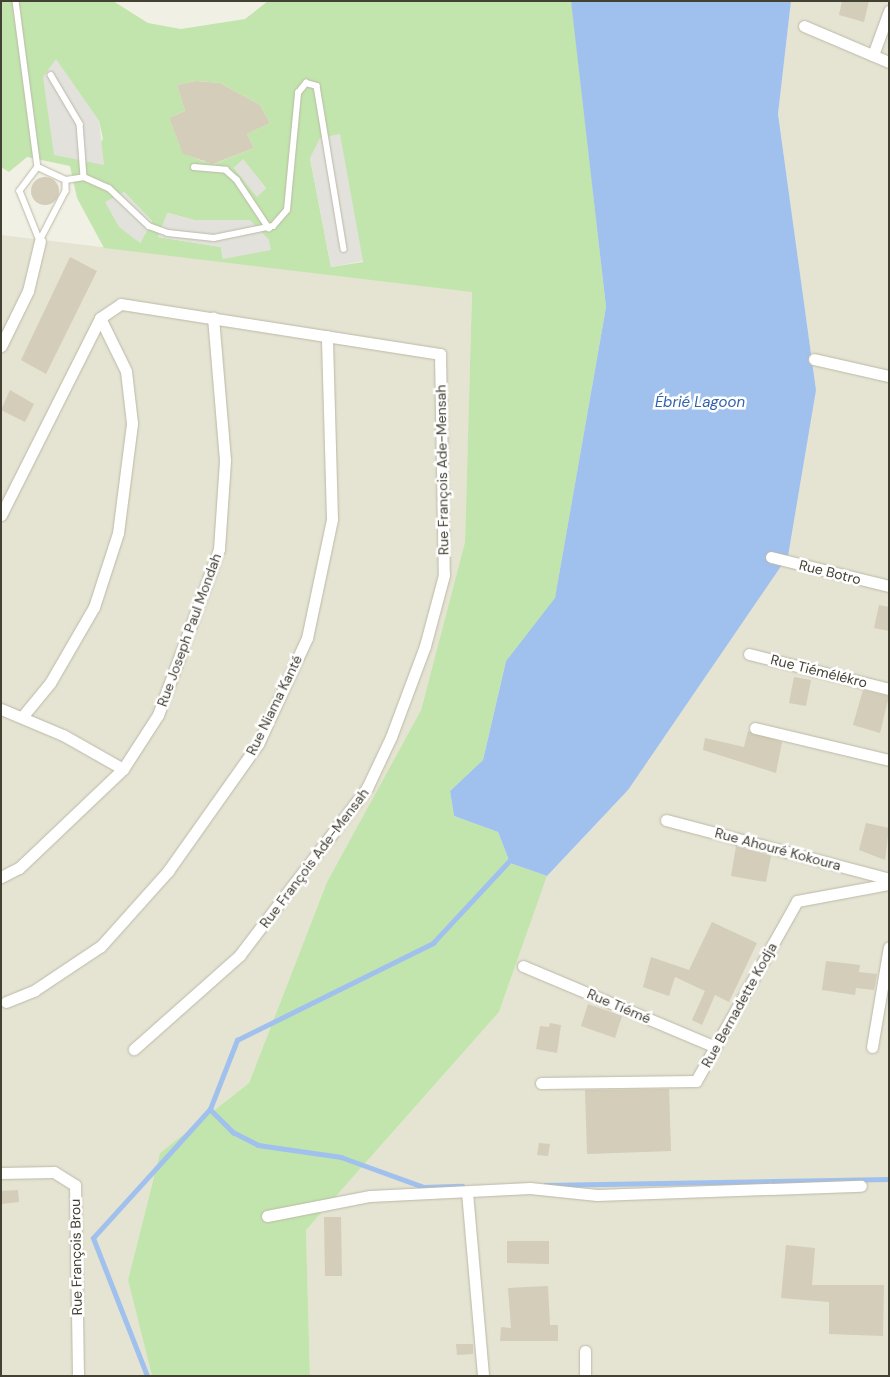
<!DOCTYPE html>
<meta charset="utf-8">
<style>
body{margin:0}
#map{position:relative;width:890px;height:1377px;overflow:hidden;background:#f1f0e4;font-family:"DM Sans",sans-serif}
div>[style]{position:absolute}
[style*='--x']{left:calc(var(--x)*1px);top:calc(var(--y)*1px);width:calc(var(--w)*1px);rotate:calc(var(--a)*1deg)}
.residential>*{inset:0;background:#e5e3d2}
.green>*{inset:0;background:#c2e5ad}
.parking>*{inset:0;background:#e2e1dc}
.water>*{inset:0;background:#a0c0ee}
.stream>*{height:4.5px;margin:-2.25px;padding:0 2.25px;transform-origin:2.25px;border-radius:2.25px;background:#a0c0ee}
.building>*{inset:0;background:#d3cdb9}
.round{border-radius:50%}
.roads{filter:drop-shadow(0 0 1px #bcb9a7) drop-shadow(0 0 1px #bcb9a7)}
.service>*{height:5.5px;margin:-2.75px;padding:0 2.75px;transform-origin:2.75px;border-radius:2.75px;background:#fff}
.minor>*{height:11px;margin:-5.5px;padding:0 5.5px;transform-origin:5.5px;border-radius:5.5px;background:#fff}
span{translate:-50% -50%;white-space:nowrap;text-align:center;line-height:1.15;-webkit-text-stroke:5px #fff;paint-order:stroke}
.street-label{font-size:14px;color:#434034}
.water-label{font-size:15px;color:#3162ab;font-style:italic}
.frame{position:absolute;inset:0;border:2px solid #434034;pointer-events:none}
</style>
<div id="map">
<div class="residential">
<i style="clip-path:polygon(791px 1px,889px 1px,889px 1376px,310px 1376px,306px 1230px,499px 1012px,547px 876px,628px 790px,816px 390px,778px 114px)"></i>
<i style="clip-path:polygon(1px 235px,472px 291px,465px 542px,421px 710px,327px 882px,249px 1083px,160px 1153px,128px 1280px,152px 1376px,1px 1376px)"></i>
</div>
<div class="green">
<i style="clip-path:polygon(evenodd,1px 1px,113px 1px,148px 23px,181px 29px,245px 19px,268px 1px,571px 1px,572px 5px,606px 307px,555px 599px,506px 661px,483px 760px,450px 791px,454px 816px,498px 832px,510px 863px,547px 876px,499px 1012px,306px 1230px,310px 1376px,152px 1376px,128px 1280px,160px 1153px,249px 1083px,327px 882px,421px 710px,465px 542px,472px 292px,104px 248px,77px 198px,70px 166px,27px 157px,9px 172px,1px 167px,1px 1px,56px 60px,99px 121px,103px 139px,85px 163px,79px 159px,56px 60px,1px 1px,196px 81px,220px 83px,260px 105px,270px 123px,247px 134px,254px 148px,214px 164px,209px 153px,205px 162px,187px 155px,190px 145px,181px 148px,169px 118px,185px 111px,177px 85px,196px 81px,1px 1px,310px 158px,363px 261px,363px 262px,331px 267px,310px 158px,1px 1px,243px 160px,266px 188px,257px 196px,234px 168px,243px 160px,1px 1px,124px 192px,152px 221px,140px 243px,124px 192px,1px 1px,168px 213px,194px 220px,249px 220px,269px 240px,223px 259px,221px 247px,158px 237px,168px 213px)"></i>
</div>
<div class="parking">
<i style="clip-path:polygon(56px 59px,99px 121px,104px 165px,54px 155px,43px 77px)"></i>
<i style="clip-path:polygon(340px 134px,363px 261px,331px 267px,310px 158px,320px 138px)"></i>
<i style="clip-path:polygon(243px 159px,266px 188px,257px 197px,234px 168px)"></i>
<i style="clip-path:polygon(124px 192px,152px 221px,140px 243px,119px 227px,105px 202px)"></i>
<i style="clip-path:polygon(167px 213px,194px 220px,250px 220px,269px 240px,271px 250px,223px 259px,221px 247px,158px 237px)"></i>
</div>
<div class="water">
<i style="clip-path:polygon(571px 1px,791px 1px,778px 114px,816px 390px,788px 556px,628px 790px,547px 876px,510px 863px,498px 832px,454px 816px,450px 791px,483px 760px,506px 661px,555px 598px,606px 307px)"></i>
</div>
<div class="stream">
<i style="--x:210;--y:1109;--w:33;--a:45"></i>
<i style="--x:233;--y:1132;--w:28;--a:27"></i>
<i style="--x:258;--y:1145;--w:84;--a:8.2"></i>
<i style="--x:341;--y:1157;--w:88;--a:19.9"></i>
<i style="--x:424;--y:1187;--w:38;--a:-2"></i>
<i style="--x:545;--y:1185;--w:344;--a:-1"></i>
<i style="--x:147;--y:1376;--w:148;--a:-111.4"></i>
<i style="--x:93;--y:1238;--w:174;--a:-47.8"></i>
<i style="--x:210;--y:1109;--w:74;--a:-68.6"></i>
<i style="--x:237;--y:1040;--w:219;--a:-26.3"></i>
<i style="--x:433;--y:943;--w:116;--a:-47.1"></i>
</div>
<div class="building">
<i style="clip-path:polygon(842px 1px,869px 1px,864px 22px,839px 15px)"></i>
<i style="clip-path:polygon(196px 81px,220px 83px,260px 105px,270px 123px,247px 134px,254px 148px,213px 164px,183px 154px,169px 118px,185px 111px,177px 85px)"></i>
<i class="round" style="left:31px;top:177px;width:28px;height:28px"></i>
<i style="clip-path:polygon(70px 257px,97px 271px,46px 374px,21px 360px)"></i>
<i style="clip-path:polygon(10px 390px,34px 404px,25px 422px,1px 410px)"></i>
<i style="clip-path:polygon(879px 605px,889px 607px,889px 631px,874px 628px)"></i>
<i style="clip-path:polygon(794px 677px,811px 680px,806px 706px,789px 703px)"></i>
<i style="clip-path:polygon(863px 690px,889px 696px,880px 733px,853px 725px)"></i>
<i style="clip-path:polygon(748px 731px,782px 742px,776px 773px,703px 750px,705px 738px,744px 747px)"></i>
<i style="clip-path:polygon(866px 823px,889px 828px,885px 860px,859px 850px)"></i>
<i style="clip-path:polygon(736px 846px,771px 856px,766px 882px,731px 876px)"></i>
<i style="clip-path:polygon(712px 922px,757px 943px,729px 1002px,715px 995px,702px 1025px,692px 1020px,705px 991px,675px 977px,669px 996px,643px 987px,651px 957px,689px 970px)"></i>
<i style="clip-path:polygon(826px 961px,860px 965px,859px 972px,877px 974px,874px 990px,856px 988px,855px 995px,822px 990px)"></i>
<i style="clip-path:polygon(588px 1004px,622px 1016px,615px 1038px,581px 1026px)"></i>
<i style="clip-path:polygon(550px 1023px,561px 1025px,557px 1053px,536px 1049px,540px 1026px,549px 1027px)"></i>
<i style="clip-path:polygon(669px 1089px,671px 1151px,587px 1154px,585px 1090px)"></i>
<i style="clip-path:polygon(539px 1143px,550px 1144px,548px 1156px,537px 1155px)"></i>
<i style="clip-path:polygon(18px 1190px,19px 1202px,1px 1204px,1px 1191px)"></i>
<i style="clip-path:polygon(324px 1217px,341px 1217px,342px 1276px,325px 1276px)"></i>
<i style="clip-path:polygon(507px 1241px,549px 1241px,549px 1264px,507px 1263px)"></i>
<i style="clip-path:polygon(786px 1245px,815px 1248px,812px 1285px,884px 1285px,883px 1336px,829px 1334px,829px 1302px,781px 1298px)"></i>
<i style="clip-path:polygon(548px 1286px,550px 1325px,558px 1325px,558px 1341px,500px 1341px,501px 1327px,511px 1328px,508px 1288px)"></i>
<i style="clip-path:polygon(456px 1344px,473px 1344px,473px 1354px,457px 1355px)"></i>
</div>
<div class="roads">
<div class="service">
<i style="--x:16;--y:1;--w:167;--a:82.5"></i>
<i style="--x:51;--y:75;--w:57;--a:59.4"></i>
<i style="--x:80;--y:124;--w:53;--a:85.7"></i>
<i style="--x:38;--y:167;--w:31;--a:25"></i>
<i style="--x:66;--y:180;--w:11;--a:90"></i>
<i style="--x:66;--y:191;--w:56;--a:117.5"></i>
<i style="--x:38;--y:167;--w:30;--a:127"></i>
<i style="--x:20;--y:191;--w:54;--a:68.2"></i>
<i style="--x:194;--y:167;--w:32;--a:5"></i>
<i style="--x:226;--y:170;--w:15;--a:42"></i>
<i style="--x:237;--y:180;--w:58;--a:56.3"></i>
<i style="--x:66;--y:180;--w:18;--a:-9"></i>
<i style="--x:84;--y:177;--w:27;--a:24"></i>
<i style="--x:109;--y:188;--w:55;--a:43.5"></i>
<i style="--x:149;--y:226;--w:20;--a:20"></i>
<i style="--x:168;--y:233;--w:46;--a:6.2"></i>
<i style="--x:214;--y:238;--w:60;--a:-11.5"></i>
<i style="--x:273;--y:226;--w:21;--a:-49"></i>
<i style="--x:287;--y:210;--w:118;--a:-84.6"></i>
<i style="--x:298;--y:93;--w:13;--a:-51"></i>
<i style="--x:306;--y:83;--w:11;--a:15"></i>
<i style="--x:317;--y:86;--w:165;--a:80.6"></i>
</div>
<div class="minor">
<i style="--x:804;--y:26;--w:92;--a:23"></i>
<i style="--x:873;--y:55;--w:47;--a:-70"></i>
<i style="--x:1;--y:346;--w:61;--a:-63.9"></i>
<i style="--x:28;--y:291;--w:51;--a:-76.5"></i>
<i style="--x:814;--y:359;--w:77;--a:12.8"></i>
<i style="--x:1;--y:515;--w:220;--a:-63.3"></i>
<i style="--x:100;--y:318;--w:25;--a:-34"></i>
<i style="--x:121;--y:304;--w:323;--a:8.9"></i>
<i style="--x:440;--y:354;--w:221;--a:89"></i>
<i style="--x:444;--y:575;--w:73;--a:105"></i>
<i style="--x:425;--y:646;--w:97;--a:110.5"></i>
<i style="--x:391;--y:737;--w:56;--a:115.2"></i>
<i style="--x:367;--y:788;--w:210;--a:127.3"></i>
<i style="--x:240;--y:955;--w:142;--a:138.4"></i>
<i style="--x:771;--y:557;--w:122;--a:13.8"></i>
<i style="--x:749;--y:654;--w:144;--a:14"></i>
<i style="--x:1;--y:709;--w:67;--a:22.8"></i>
<i style="--x:63;--y:735;--w:69;--a:29.5"></i>
<i style="--x:22;--y:717;--w:44;--a:-50.5"></i>
<i style="--x:50;--y:683;--w:88;--a:-59.9"></i>
<i style="--x:94;--y:607;--w:78;--a:-72"></i>
<i style="--x:118;--y:533;--w:111;--a:-82.7"></i>
<i style="--x:132;--y:423;--w:52;--a:-96.6"></i>
<i style="--x:126;--y:371;--w:59;--a:-116.1"></i>
<i style="--x:755;--y:728;--w:138;--a:13.4"></i>
<i style="--x:666;--y:820;--w:231;--a:14.8"></i>
<i style="--x:1;--y:877;--w:20;--a:-27"></i>
<i style="--x:19;--y:868;--w:144;--a:-43.6"></i>
<i style="--x:123;--y:769;--w:64;--a:-57.1"></i>
<i style="--x:158;--y:715;--w:177;--a:-69.8"></i>
<i style="--x:219;--y:549;--w:89;--a:-86.1"></i>
<i style="--x:225;--y:460;--w:143;--a:-94.8"></i>
<i style="--x:523;--y:966;--w:209;--a:22.8"></i>
<i style="--x:6;--y:1002;--w:31;--a:-22"></i>
<i style="--x:35;--y:990;--w:79;--a:-33.7"></i>
<i style="--x:101;--y:946;--w:101;--a:-48.2"></i>
<i style="--x:168;--y:871;--w:156;--a:-54.7"></i>
<i style="--x:258;--y:744;--w:117;--a:-65.2"></i>
<i style="--x:307;--y:638;--w:122;--a:-78.1"></i>
<i style="--x:332;--y:519;--w:183;--a:-91.6"></i>
<i style="--x:872;--y:1047;--w:101;--a:-80.4"></i>
<i style="--x:541;--y:1083;--w:155;--a:-0.7"></i>
<i style="--x:696;--y:1081;--w:206;--a:-60.7"></i>
<i style="--x:797;--y:901;--w:94;--a:-10.5"></i>
<i style="--x:1;--y:1173;--w:53;--a:-1.1"></i>
<i style="--x:54;--y:1172;--w:25;--a:32"></i>
<i style="--x:75;--y:1185;--w:191;--a:89.1"></i>
<i style="--x:467;--y:1192;--w:185;--a:85"></i>
<i style="--x:267;--y:1216;--w:105;--a:-11"></i>
<i style="--x:370;--y:1196;--w:160;--a:-2.9"></i>
<i style="--x:530;--y:1188;--w:67;--a:6"></i>
<i style="--x:597;--y:1195;--w:264;--a:-2"></i>
<i style="--x:585;--y:1376;--w:25;--a:-90"></i>
</div>
</div>
<div class="street-label">
<span style="left:442px;top:470px;rotate:-91deg">Rue François Ade-Mensah</span>
<span style="left:830px;top:572px;rotate:14deg">Rue Botro</span>
<span style="left:189px;top:630px;rotate:-70deg">Rue Joseph Paul Mondah</span>
<span style="left:819px;top:671px;rotate:14deg">Rue Tiémélékro</span>
<span style="left:274px;top:705px;rotate:-64deg">Rue Niama Kanté</span>
<span style="left:778px;top:849px;rotate:15deg">Rue Ahouré Kokoura</span>
<span style="left:314px;top:858px;rotate:-53deg">Rue François Ade-Mensah</span>
<span style="left:739px;top:1005px;rotate:-61deg">Rue Bernadette Kodja</span>
<span style="left:619px;top:1006px;rotate:23deg">Rue Tiémé</span>
<span style="left:76px;top:1257px;rotate:-91deg">Rue François Brou</span>
</div>
<div class="water-label">
<span style="left:700px;top:403px">Ébrié Lagoon</span>
</div>
<div class="frame"></div>
</div>
